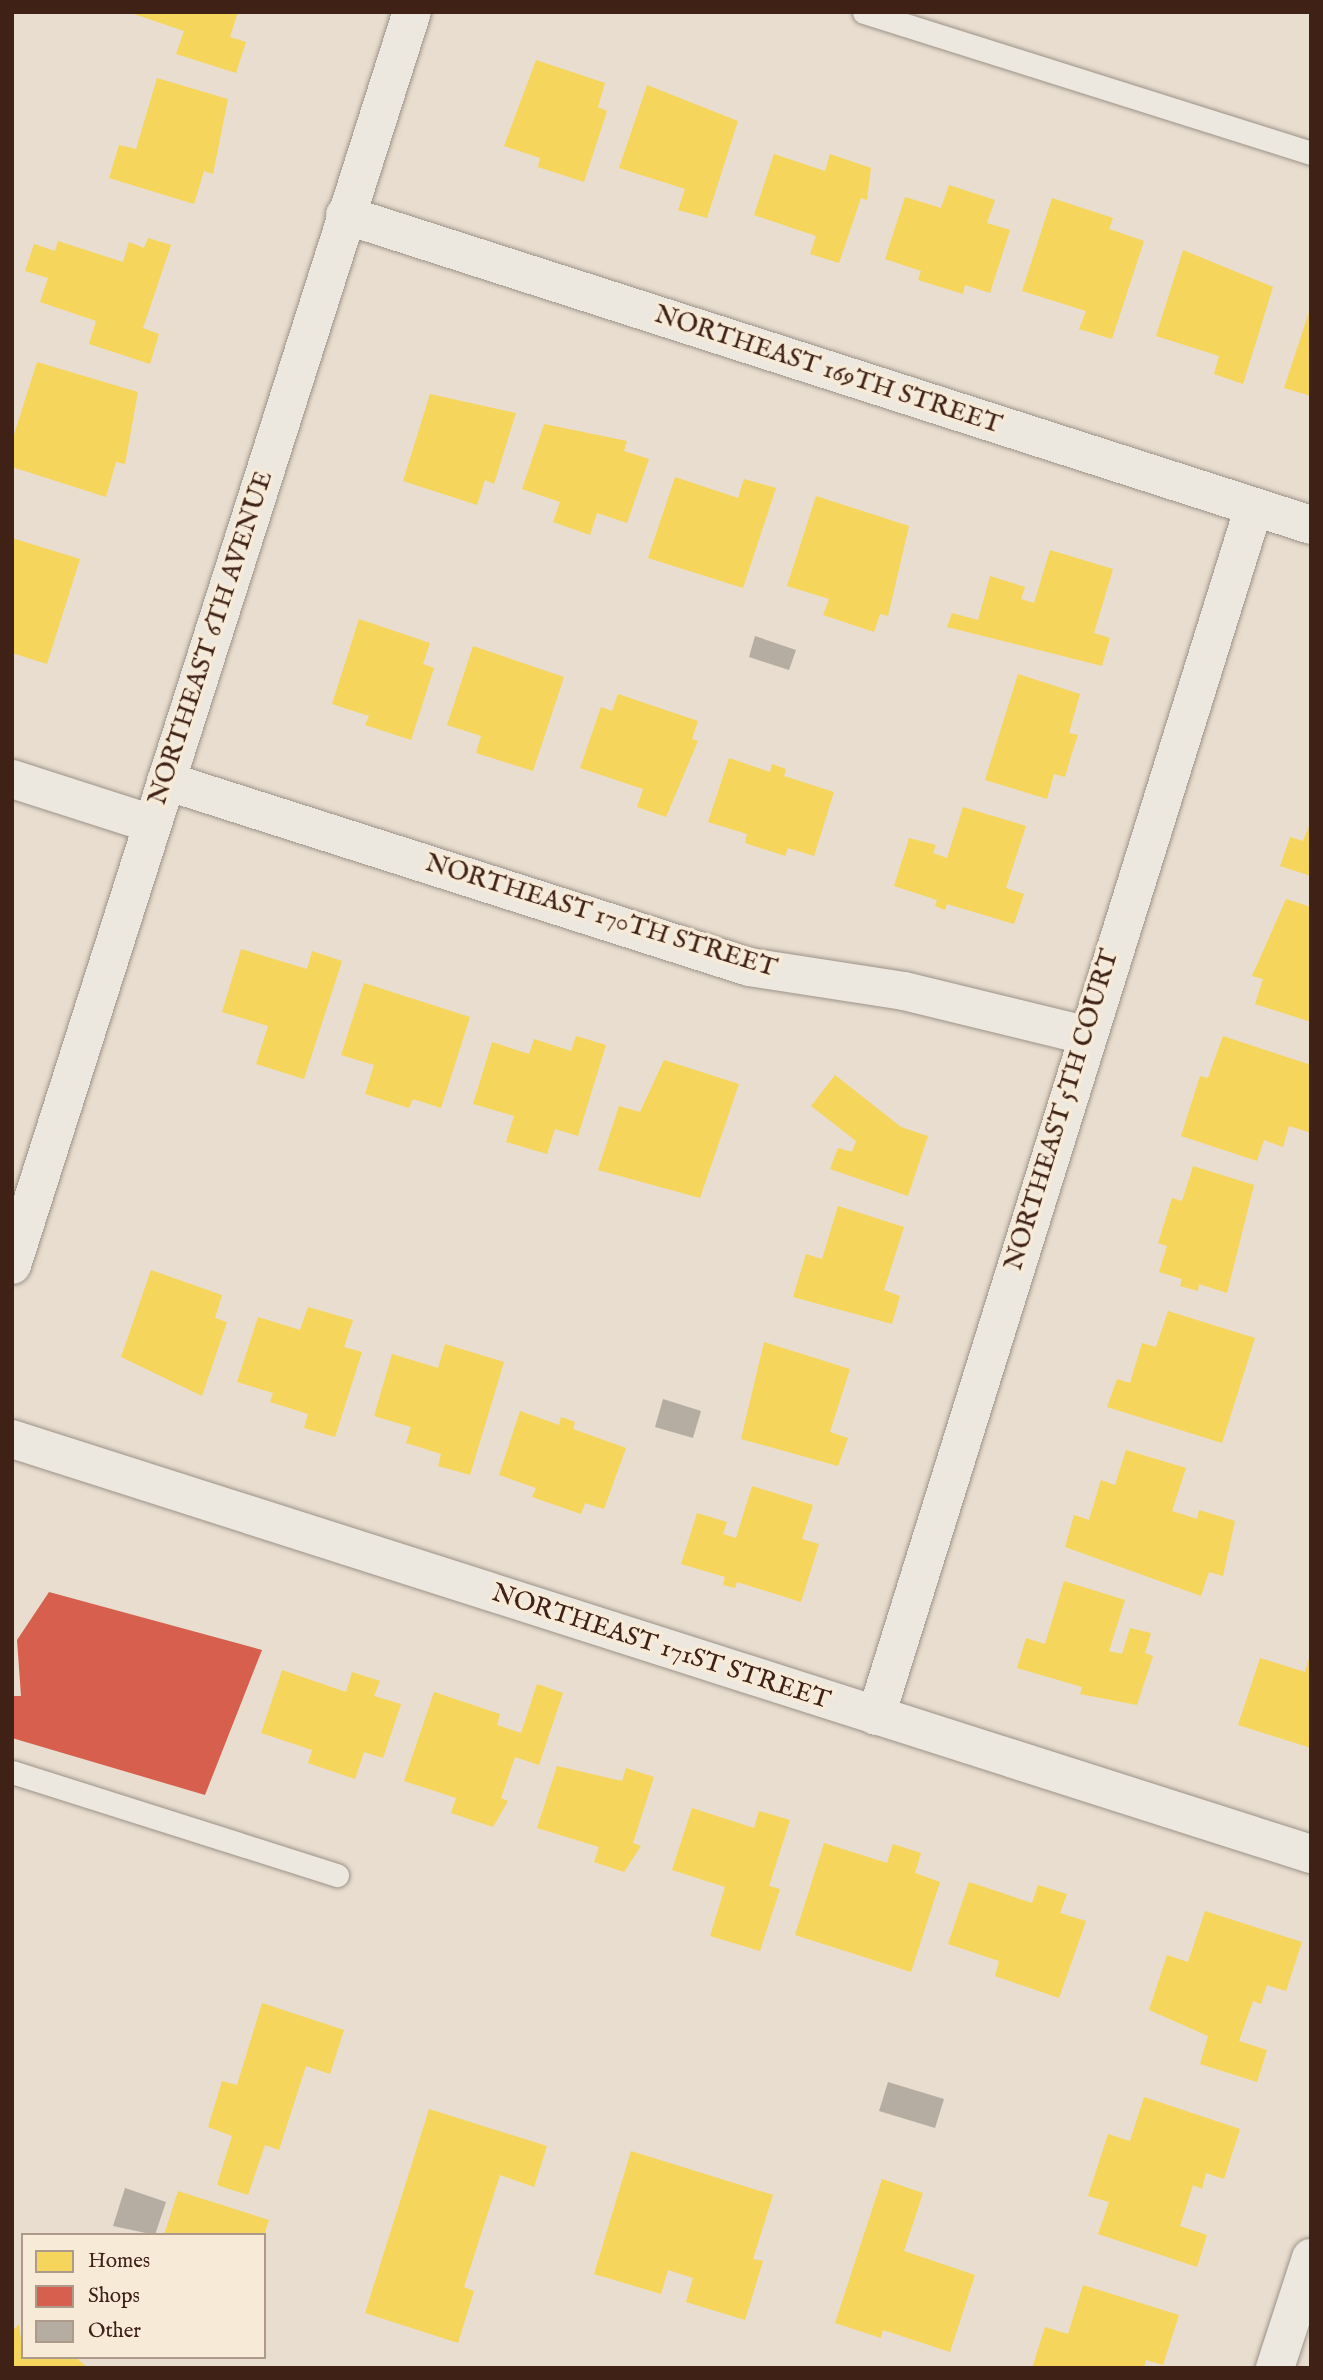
<!DOCTYPE html>
<style>
body{margin:0}
#map{position:relative;width:1323px;height:2380px;overflow:hidden;background:#e8ddce;font-family:"IM FELL English",serif}
div>[style]{position:absolute}
[style*='--x']{left:calc(var(--x)*1px);top:calc(var(--y)*1px);width:calc(var(--w)*1px);rotate:calc(var(--a)*1deg)}
.homes>*{inset:0;background:#f6d55c}
.shops>*{inset:0;background:#d6604d}
.building>*{inset:0;background:#b6ada2}
.roads{filter:drop-shadow(0 0 2px #9c9288) drop-shadow(0 0 2px #9c9288)}
.service>*{height:23px;margin:-11.5px;padding:0 11.5px;transform-origin:11.5px;border-radius:11.5px;background:#ece7df}
.minor>*{height:38px;margin:-19px;padding:0 19px;transform-origin:19px;border-radius:19px;background:#ece7df}
.secondary>*{height:38px;margin:-19px;padding:0 19px;transform-origin:19px;border-radius:19px;background:#ece7df}
span{translate:-50% -50%;white-space:nowrap;text-align:center;line-height:1.15;-webkit-text-stroke:7px #f7ebd8;paint-order:stroke}
.street-label{font-size:26px;color:#3f2115}
.frame{position:absolute;inset:0;border:14px solid #3f2115;pointer-events:none}
.legend{position:absolute;left:21px;top:2233px;width:245px;height:126px;box-sizing:border-box;background:#f7ebd8;border:2px solid #ad9a8a;margin:0;padding:9px 12px;list-style:none;font-size:21px;color:#3f2115}
.legend li{display:flex;align-items:center;gap:14px;height:35px}
.legend b{width:35px;border:2px solid #ad9a8a}
</style>
<div id="map">
<div class="homes">
<i style="clip-path:polygon(128px 12px,238px 12px,230px 37px,246px 42px,236px 73px,176px 54px,184px 31px)"></i>
<i style="clip-path:polygon(536px 60px,605px 83px,598px 107px,607px 111px,584px 182px,538px 167px,540px 158px,504px 146px)"></i>
<i style="clip-path:polygon(157px 78px,228px 99px,213px 174px,204px 171px,194px 204px,109px 178px,119px 145px,136px 149px)"></i>
<i style="clip-path:polygon(647px 85px,738px 121px,707px 218px,678px 210px,685px 189px,619px 168px)"></i>
<i style="clip-path:polygon(774px 154px,825px 171px,830px 154px,871px 168px,867px 200px,861px 198px,839px 263px,810px 254px,816px 236px,754px 215px)"></i>
<i style="clip-path:polygon(949px 185px,995px 200px,987px 223px,1010px 230px,990px 293px,965px 285px,963px 294px,918px 280px,921px 271px,885px 259px,905px 197px,941px 208px)"></i>
<i style="clip-path:polygon(1052px 198px,1113px 218px,1109px 229px,1144px 241px,1112px 339px,1079px 329px,1086px 311px,1022px 291px)"></i>
<i style="clip-path:polygon(148px 238px,171px 245px,143px 328px,159px 334px,150px 364px,89px 344px,96px 321px,40px 302px,48px 278px,25px 271px,34px 244px,55px 251px,58px 241px,123px 262px,129px 242px,144px 248px)"></i>
<i style="clip-path:polygon(1183px 250px,1273px 287px,1243px 384px,1214px 374px,1219px 356px,1156px 336px)"></i>
<i style="clip-path:polygon(1310px 309px,1311px 309px,1311px 396px,1284px 388px)"></i>
<i style="clip-path:polygon(37px 362px,138px 392px,125px 464px,116px 462px,106px 497px,12px 467px,12px 441px)"></i>
<i style="clip-path:polygon(430px 394px,516px 413px,494px 484px,485px 480px,477px 505px,403px 481px)"></i>
<i style="clip-path:polygon(544px 424px,627px 441px,624px 451px,649px 459px,627px 523px,597px 513px,590px 535px,553px 522px,560px 502px,522px 489px)"></i>
<i style="clip-path:polygon(675px 477px,738px 498px,744px 479px,776px 488px,743px 588px,648px 558px)"></i>
<i style="clip-path:polygon(816px 496px,909px 526px,888px 616px,880px 614px,874px 632px,823px 615px,829px 599px,787px 586px)"></i>
<i style="clip-path:polygon(12px 538px,80px 559px,47px 664px,12px 653px)"></i>
<i style="clip-path:polygon(1050px 550px,1113px 569px,1094px 633px,1110px 638px,1102px 666px,947px 627px,952px 613px,978px 620px,990px 576px,1025px 587px,1021px 599px,1034px 603px)"></i>
<i style="clip-path:polygon(359px 619px,430px 643px,423px 664px,434px 668px,411px 740px,365px 725px,369px 716px,332px 704px)"></i>
<i style="clip-path:polygon(473px 646px,564px 677px,533px 771px,476px 753px,481px 736px,447px 725px)"></i>
<i style="clip-path:polygon(1018px 674px,1080px 694px,1069px 733px,1078px 735px,1071px 756px,1065px 777px,1054px 774px,1047px 799px,985px 780px)"></i>
<i style="clip-path:polygon(618px 694px,698px 721px,692px 739px,698px 741px,666px 817px,637px 807px,643px 789px,580px 768px,601px 707px,612px 711px)"></i>
<i style="clip-path:polygon(729px 758px,770px 772px,772px 764px,786px 769px,784px 776px,834px 792px,814px 856px,788px 848px,785px 856px,745px 843px,747px 834px,708px 822px)"></i>
<i style="clip-path:polygon(963px 807px,1026px 826px,1006px 888px,1024px 894px,1014px 924px,947px 904px,945px 910px,935px 906px,937px 900px,894px 886px,909px 838px,936px 845px,933px 853px,947px 858px)"></i>
<i style="clip-path:polygon(1311px 821px,1311px 876px,1280px 866px,1290px 837px,1303px 841px)"></i>
<i style="clip-path:polygon(1286px 899px,1311px 907px,1311px 1022px,1255px 1004px,1263px 979px,1252px 976px)"></i>
<i style="clip-path:polygon(241px 949px,307px 969px,312px 951px,342px 961px,304px 1079px,256px 1064px,268px 1026px,222px 1012px)"></i>
<i style="clip-path:polygon(364px 983px,470px 1017px,441px 1108px,413px 1099px,409px 1108px,365px 1094px,374px 1065px,341px 1055px)"></i>
<i style="clip-path:polygon(576px 1036px,606px 1045px,578px 1136px,555px 1129px,547px 1154px,506px 1142px,514px 1116px,473px 1104px,492px 1042px,529px 1054px,534px 1039px,571px 1051px)"></i>
<i style="clip-path:polygon(1223px 1036px,1311px 1065px,1311px 1133px,1289px 1126px,1283px 1147px,1264px 1140px,1257px 1161px,1181px 1136px,1200px 1076px,1208px 1078px)"></i>
<i style="clip-path:polygon(664px 1060px,739px 1084px,700px 1198px,598px 1170px,619px 1106px,640px 1112px)"></i>
<i style="clip-path:polygon(835px 1075px,901px 1127px,928px 1136px,908px 1196px,830px 1169px,838px 1148px,852px 1152px,856px 1141px,811px 1106px)"></i>
<i style="clip-path:polygon(1193px 1166px,1254px 1185px,1227px 1293px,1199px 1284px,1198px 1291px,1180px 1286px,1182px 1279px,1159px 1272px,1167px 1246px,1158px 1243px,1172px 1198px,1182px 1201px)"></i>
<i style="clip-path:polygon(838px 1206px,904px 1227px,884px 1290px,900px 1296px,892px 1324px,793px 1297px,806px 1254px,822px 1259px)"></i>
<i style="clip-path:polygon(151px 1270px,222px 1295px,215px 1318px,227px 1322px,202px 1396px,121px 1357px)"></i>
<i style="clip-path:polygon(308px 1307px,353px 1320px,344px 1347px,362px 1352px,335px 1437px,304px 1428px,308px 1414px,270px 1402px,273px 1393px,237px 1382px,258px 1317px,300px 1330px)"></i>
<i style="clip-path:polygon(1168px 1311px,1255px 1338px,1222px 1443px,1107px 1407px,1117px 1379px,1130px 1383px,1142px 1343px,1156px 1347px)"></i>
<i style="clip-path:polygon(764px 1342px,850px 1369px,830px 1432px,848px 1438px,838px 1466px,741px 1439px)"></i>
<i style="clip-path:polygon(445px 1344px,504px 1362px,470px 1475px,438px 1466px,441px 1454px,406px 1443px,411px 1427px,374px 1416px,392px 1354px,438px 1368px)"></i>
<i style="clip-path:polygon(520px 1411px,559px 1425px,561px 1417px,575px 1422px,573px 1429px,626px 1448px,604px 1509px,585px 1503px,581px 1514px,532px 1497px,536px 1488px,499px 1475px)"></i>
<i style="clip-path:polygon(1126px 1450px,1186px 1468px,1172px 1511px,1197px 1519px,1199px 1510px,1235px 1521px,1223px 1576px,1209px 1572px,1201px 1596px,1065px 1547px,1074px 1515px,1089px 1520px,1101px 1480px,1115px 1485px)"></i>
<i style="clip-path:polygon(752px 1486px,813px 1505px,802px 1539px,819px 1544px,801px 1602px,737px 1582px,735px 1588px,723px 1585px,725px 1577px,681px 1564px,697px 1513px,727px 1522px,723px 1534px,736px 1538px)"></i>
<i style="clip-path:polygon(1064px 1581px,1125px 1600px,1109px 1651px,1122px 1654px,1130px 1628px,1151px 1633px,1145px 1653px,1153px 1656px,1137px 1705px,1080px 1694px,1082px 1687px,1017px 1668px,1026px 1638px,1045px 1644px)"></i>
<i style="clip-path:polygon(1310px 1655px,1311px 1748px,1238px 1725px,1260px 1658px,1305px 1672px)"></i>
<i style="clip-path:polygon(282px 1670px,346px 1692px,352px 1672px,380px 1681px,374px 1696px,401px 1704px,383px 1758px,364px 1752px,355px 1779px,308px 1763px,312px 1750px,261px 1733px)"></i>
<i style="clip-path:polygon(537px 1684px,563px 1693px,539px 1765px,515px 1757px,501px 1798px,508px 1801px,493px 1827px,451px 1813px,456px 1798px,404px 1781px,434px 1692px,500px 1714px,497px 1725px,521px 1733px)"></i>
<i style="clip-path:polygon(557px 1766px,622px 1781px,626px 1768px,654px 1777px,633px 1843px,641px 1846px,624px 1872px,594px 1862px,599px 1847px,537px 1828px)"></i>
<i style="clip-path:polygon(692px 1808px,754px 1828px,759px 1811px,790px 1820px,769px 1886px,780px 1889px,760px 1951px,710px 1936px,725px 1887px,672px 1870px)"></i>
<i style="clip-path:polygon(824px 1843px,887px 1863px,893px 1844px,921px 1853px,915px 1873px,940px 1882px,911px 1972px,795px 1935px)"></i>
<i style="clip-path:polygon(969px 1882px,1032px 1903px,1038px 1885px,1067px 1894px,1060px 1913px,1086px 1921px,1059px 1998px,995px 1976px,999px 1961px,948px 1944px)"></i>
<i style="clip-path:polygon(1205px 1911px,1302px 1942px,1286px 1991px,1267px 1985px,1261px 2004px,1253px 2001px,1239px 2041px,1267px 2050px,1257px 2082px,1200px 2064px,1208px 2036px,1149px 2010px,1167px 1955px,1188px 1962px)"></i>
<i style="clip-path:polygon(262px 2003px,344px 2030px,330px 2074px,306px 2066px,279px 2150px,265px 2145px,248px 2195px,217px 2185px,232px 2136px,208px 2127px,222px 2081px,237px 2085px)"></i>
<i style="clip-path:polygon(1144px 2097px,1240px 2129px,1224px 2179px,1206px 2173px,1202px 2189px,1193px 2185px,1180px 2226px,1207px 2235px,1197px 2267px,1098px 2234px,1109px 2202px,1088px 2196px,1108px 2134px,1130px 2141px)"></i>
<i style="clip-path:polygon(429px 2109px,547px 2146px,534px 2187px,500px 2175px,464px 2287px,474px 2291px,458px 2343px,365px 2313px)"></i>
<i style="clip-path:polygon(631px 2151px,773px 2195px,753px 2259px,763px 2261px,745px 2320px,686px 2302px,693px 2278px,668px 2270px,661px 2294px,594px 2274px)"></i>
<i style="clip-path:polygon(882px 2179px,923px 2193px,904px 2251px,975px 2275px,950px 2352px,883px 2330px,881px 2338px,835px 2323px)"></i>
<i style="clip-path:polygon(178px 2191px,269px 2220px,264px 2235px,164px 2235px)"></i>
<i style="clip-path:polygon(1083px 2285px,1179px 2315px,1163px 2365px,1146px 2360px,1144px 2368px,1032px 2368px,1045px 2327px,1068px 2334px)"></i>
<i style="clip-path:polygon(19px 2324px,23px 2357px,75px 2357px,88px 2368px,12px 2368px,12px 2331px)"></i>
</div>
<div class="shops">
<i style="clip-path:polygon(49px 1592px,262px 1650px,205px 1795px,12px 1738px,12px 1696px,21px 1696px,17px 1640px)"></i>
</div>
<div class="building">
<i style="clip-path:polygon(755px 636px,796px 650px,789px 670px,749px 657px)"></i>
<i style="clip-path:polygon(663px 1399px,701px 1411px,693px 1438px,655px 1427px)"></i>
<i style="clip-path:polygon(888px 2082px,944px 2099px,935px 2128px,879px 2111px)"></i>
<i style="clip-path:polygon(125px 2188px,166px 2202px,155px 2235px,113px 2226px)"></i>
</div>
<div class="roads">
<div class="service">
<i style="--x:864;--y:12;--w:469;--a:17.5"></i>
<i style="--x:12;--y:1772;--w:341;--a:17.6"></i>
</div>
<div class="minor">
<i style="--x:345;--y:215;--w:1015;--a:17.79"></i>
<i style="--x:12;--y:779;--w:147;--a:17.8"></i>
<i style="--x:166;--y:781;--w:612;--a:17.69"></i>
<i style="--x:749;--y:967;--w:157;--a:8.8"></i>
<i style="--x:904;--y:991;--w:185;--a:13.7"></i>
<i style="--x:12;--y:1439;--w:1364;--a:17.72"></i>
<i style="--x:876;--y:1716;--w:1267;--a:-72.64"></i>
<i style="--x:1275;--y:2368;--w:116;--a:-71.9"></i>
</div>
<div class="secondary">
<i style="--x:12;--y:1265;--w:1315;--a:-72.3"></i>
</div>
</div>
<div class="street-label">
<span style="left:828px;top:370px;rotate:18deg">NORTHEAST 169TH STREET</span>
<span style="left:211px;top:638px;rotate:-72deg">NORTHEAST 6TH AVENUE</span>
<span style="left:601px;top:916px;rotate:17deg">NORTHEAST 170TH STREET</span>
<span style="left:1062px;top:1110px;rotate:-73deg">NORTHEAST 5TH COURT</span>
<span style="left:661px;top:1647px;rotate:18deg">NORTHEAST 171ST STREET</span>
</div>
<div class="frame"></div>
<ul class="legend">
<li><b style="height:19px;background:#f6d55c"></b>Homes</li>
<li><b style="height:19px;background:#d6604d"></b>Shops</li>
<li><b style="height:19px;background:#b6ada2"></b>Other</li>
</ul>
</div>
